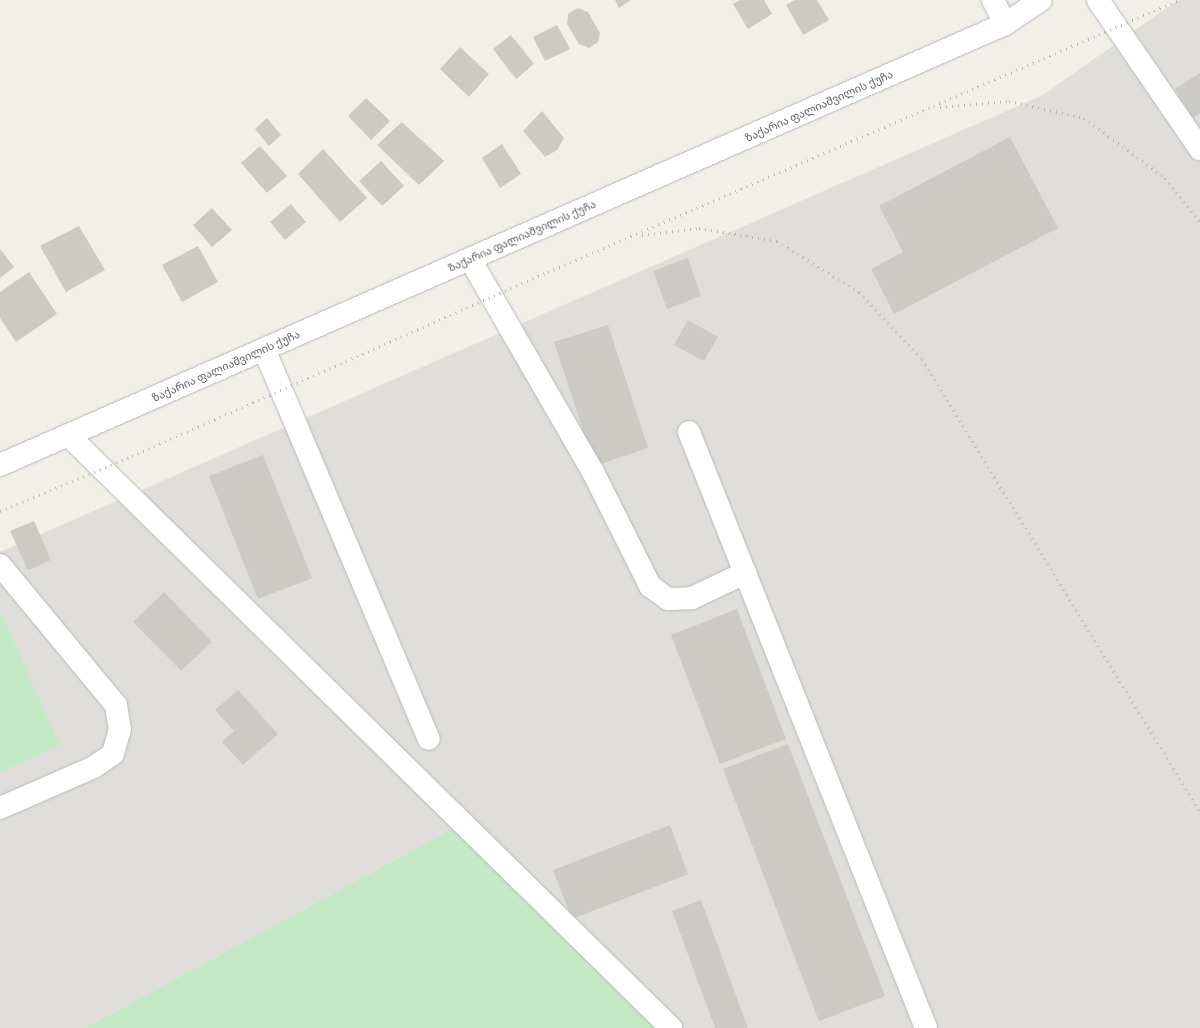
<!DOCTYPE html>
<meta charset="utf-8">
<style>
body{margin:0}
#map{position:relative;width:1200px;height:1028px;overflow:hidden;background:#f1efe8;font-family:"PT Sans Narrow","Noto Sans Georgian",sans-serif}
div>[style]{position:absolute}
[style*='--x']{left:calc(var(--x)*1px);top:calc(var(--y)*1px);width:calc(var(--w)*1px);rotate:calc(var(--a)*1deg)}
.industrial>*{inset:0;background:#e0deda}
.green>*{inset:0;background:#c5e8c5}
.building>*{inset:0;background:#cccac5}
.roads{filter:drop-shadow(0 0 1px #b5b8bc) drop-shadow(0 0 1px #b5b8bc)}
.minor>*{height:22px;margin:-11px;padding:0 11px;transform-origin:11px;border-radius:11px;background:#fff}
.rail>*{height:3px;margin-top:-1.5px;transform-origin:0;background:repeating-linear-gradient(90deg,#b6b7b8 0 1px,transparent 0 6px)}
span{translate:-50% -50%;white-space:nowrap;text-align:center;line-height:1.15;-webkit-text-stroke:4px #fff;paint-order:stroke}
.street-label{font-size:11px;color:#5f6368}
</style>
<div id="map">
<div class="industrial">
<i style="clip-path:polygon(1178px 0,1200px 0,1200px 1028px,671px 1028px,463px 823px,85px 1028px,0 1028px,0 552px,1043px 95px)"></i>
</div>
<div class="green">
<i style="clip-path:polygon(0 611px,60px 745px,0 772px)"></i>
<i style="clip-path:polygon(463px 823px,671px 1028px,85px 1028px)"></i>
</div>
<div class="building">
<i style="clip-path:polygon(615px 0,631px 0,619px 8px)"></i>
<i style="clip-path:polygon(740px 0,764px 0,772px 14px,748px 29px,733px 4px)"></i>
<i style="clip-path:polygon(795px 0,817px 0,829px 20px,803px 35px,786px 5px)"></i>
<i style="clip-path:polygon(578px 8px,588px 12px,600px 33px,598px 42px,589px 48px,579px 44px,567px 24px,568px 14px)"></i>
<i style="clip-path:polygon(557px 25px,570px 49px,545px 61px,533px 37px)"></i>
<i style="clip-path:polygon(511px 35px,534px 64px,516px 79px,493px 49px)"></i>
<i style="clip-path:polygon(460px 47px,489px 74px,469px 97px,440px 69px)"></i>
<i style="clip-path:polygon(1200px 73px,1200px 113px,1193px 118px,1175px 89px)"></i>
<i style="clip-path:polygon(366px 98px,390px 121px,371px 140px,348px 116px)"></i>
<i style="clip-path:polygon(542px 111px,564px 138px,557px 150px,545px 157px,523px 131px)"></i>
<i style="clip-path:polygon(267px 118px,281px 135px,269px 146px,255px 129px)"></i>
<i style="clip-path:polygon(402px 122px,444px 161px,419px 185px,377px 145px)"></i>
<i style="clip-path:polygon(1010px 137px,1058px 228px,894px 314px,871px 269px,903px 252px,879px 206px)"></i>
<i style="clip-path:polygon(502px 144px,521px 174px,500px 188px,482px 158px)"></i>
<i style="clip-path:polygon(260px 146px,287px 176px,267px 193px,241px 163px)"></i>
<i style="clip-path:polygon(323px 149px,367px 198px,340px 222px,298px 174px)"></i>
<i style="clip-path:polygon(381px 161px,404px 186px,382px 206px,359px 181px)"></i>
<i style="clip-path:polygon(291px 204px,306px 222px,285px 240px,270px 222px)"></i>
<i style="clip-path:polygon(212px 208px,232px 230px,212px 247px,193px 225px)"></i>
<i style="clip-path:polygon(79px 226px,105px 270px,66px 292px,40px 246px)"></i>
<i style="clip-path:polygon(198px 246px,218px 282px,182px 302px,162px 265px)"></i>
<i style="clip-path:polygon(0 249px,14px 267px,0 278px)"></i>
<i style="clip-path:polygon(688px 258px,701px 296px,667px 309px,653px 271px)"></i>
<i style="clip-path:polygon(29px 272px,57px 314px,16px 342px,0 318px,0 292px)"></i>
<i style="clip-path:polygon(688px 320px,718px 337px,704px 361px,674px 345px)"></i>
<i style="clip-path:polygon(608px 325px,648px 448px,595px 466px,554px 342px)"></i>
<i style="clip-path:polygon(263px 455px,312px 578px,258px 599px,209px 476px)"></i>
<i style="clip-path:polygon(34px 521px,51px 560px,28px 570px,10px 531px)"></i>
<i style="clip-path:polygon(164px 592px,212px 642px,181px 671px,133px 622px)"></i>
<i style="clip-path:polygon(737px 609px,786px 739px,720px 764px,671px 635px)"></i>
<i style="clip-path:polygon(238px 690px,278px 734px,243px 765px,222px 742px,234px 731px,215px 710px)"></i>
<i style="clip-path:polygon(788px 744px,885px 996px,819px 1021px,723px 769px)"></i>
<i style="clip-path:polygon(670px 825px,688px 874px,572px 919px,553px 870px)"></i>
<i style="clip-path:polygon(701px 900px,748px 1028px,715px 1028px,672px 911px)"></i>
</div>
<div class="roads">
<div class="minor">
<i style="--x:993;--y:0;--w:27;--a:63"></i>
<i style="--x:1098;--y:0;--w:181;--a:55.6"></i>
<i style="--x:470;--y:259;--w:246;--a:60"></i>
<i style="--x:593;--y:472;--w:127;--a:63.4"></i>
<i style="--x:650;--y:586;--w:22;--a:36"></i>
<i style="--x:668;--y:599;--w:24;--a:-2"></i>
<i style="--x:692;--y:598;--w:59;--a:-25.3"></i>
<i style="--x:264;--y:349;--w:423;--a:67.1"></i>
<i style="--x:689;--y:432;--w:641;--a:68.31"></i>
<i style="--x:68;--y:435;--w:846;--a:44.52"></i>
<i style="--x:0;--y:465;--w:1097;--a:-23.69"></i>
<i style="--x:1005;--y:24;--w:43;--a:-33.7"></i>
<i style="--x:0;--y:565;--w:182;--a:50.4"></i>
<i style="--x:116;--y:705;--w:24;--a:81"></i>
<i style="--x:120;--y:729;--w:26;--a:106"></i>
<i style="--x:113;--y:754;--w:23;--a:146"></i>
<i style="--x:94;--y:767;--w:103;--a:156.4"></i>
</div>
</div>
<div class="rail">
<i style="--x:940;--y:107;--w:69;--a:-5"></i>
<i style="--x:1009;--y:101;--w:77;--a:12.8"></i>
<i style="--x:1084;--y:118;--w:101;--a:36.5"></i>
<i style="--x:1165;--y:178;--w:56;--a:51.5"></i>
<i style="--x:642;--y:235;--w:57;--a:-7"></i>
<i style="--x:699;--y:228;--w:79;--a:9.5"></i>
<i style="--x:777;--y:241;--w:97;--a:31.9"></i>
<i style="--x:859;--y:292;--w:92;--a:46.8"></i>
<i style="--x:922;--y:359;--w:532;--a:58.46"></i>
<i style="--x:0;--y:511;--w:143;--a:-22.6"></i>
<i style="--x:132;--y:456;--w:455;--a:-23.9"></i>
<i style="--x:548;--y:272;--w:687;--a:-23.32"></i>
</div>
<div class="street-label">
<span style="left:819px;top:106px;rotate:-24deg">ზაქარია ფალიაშვილის ქუჩა</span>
<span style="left:522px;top:236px;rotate:-24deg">ზაქარია ფალიაშვილის ქუჩა</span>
<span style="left:226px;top:366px;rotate:-24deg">ზაქარია ფალიაშვილის ქუჩა</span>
</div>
</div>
